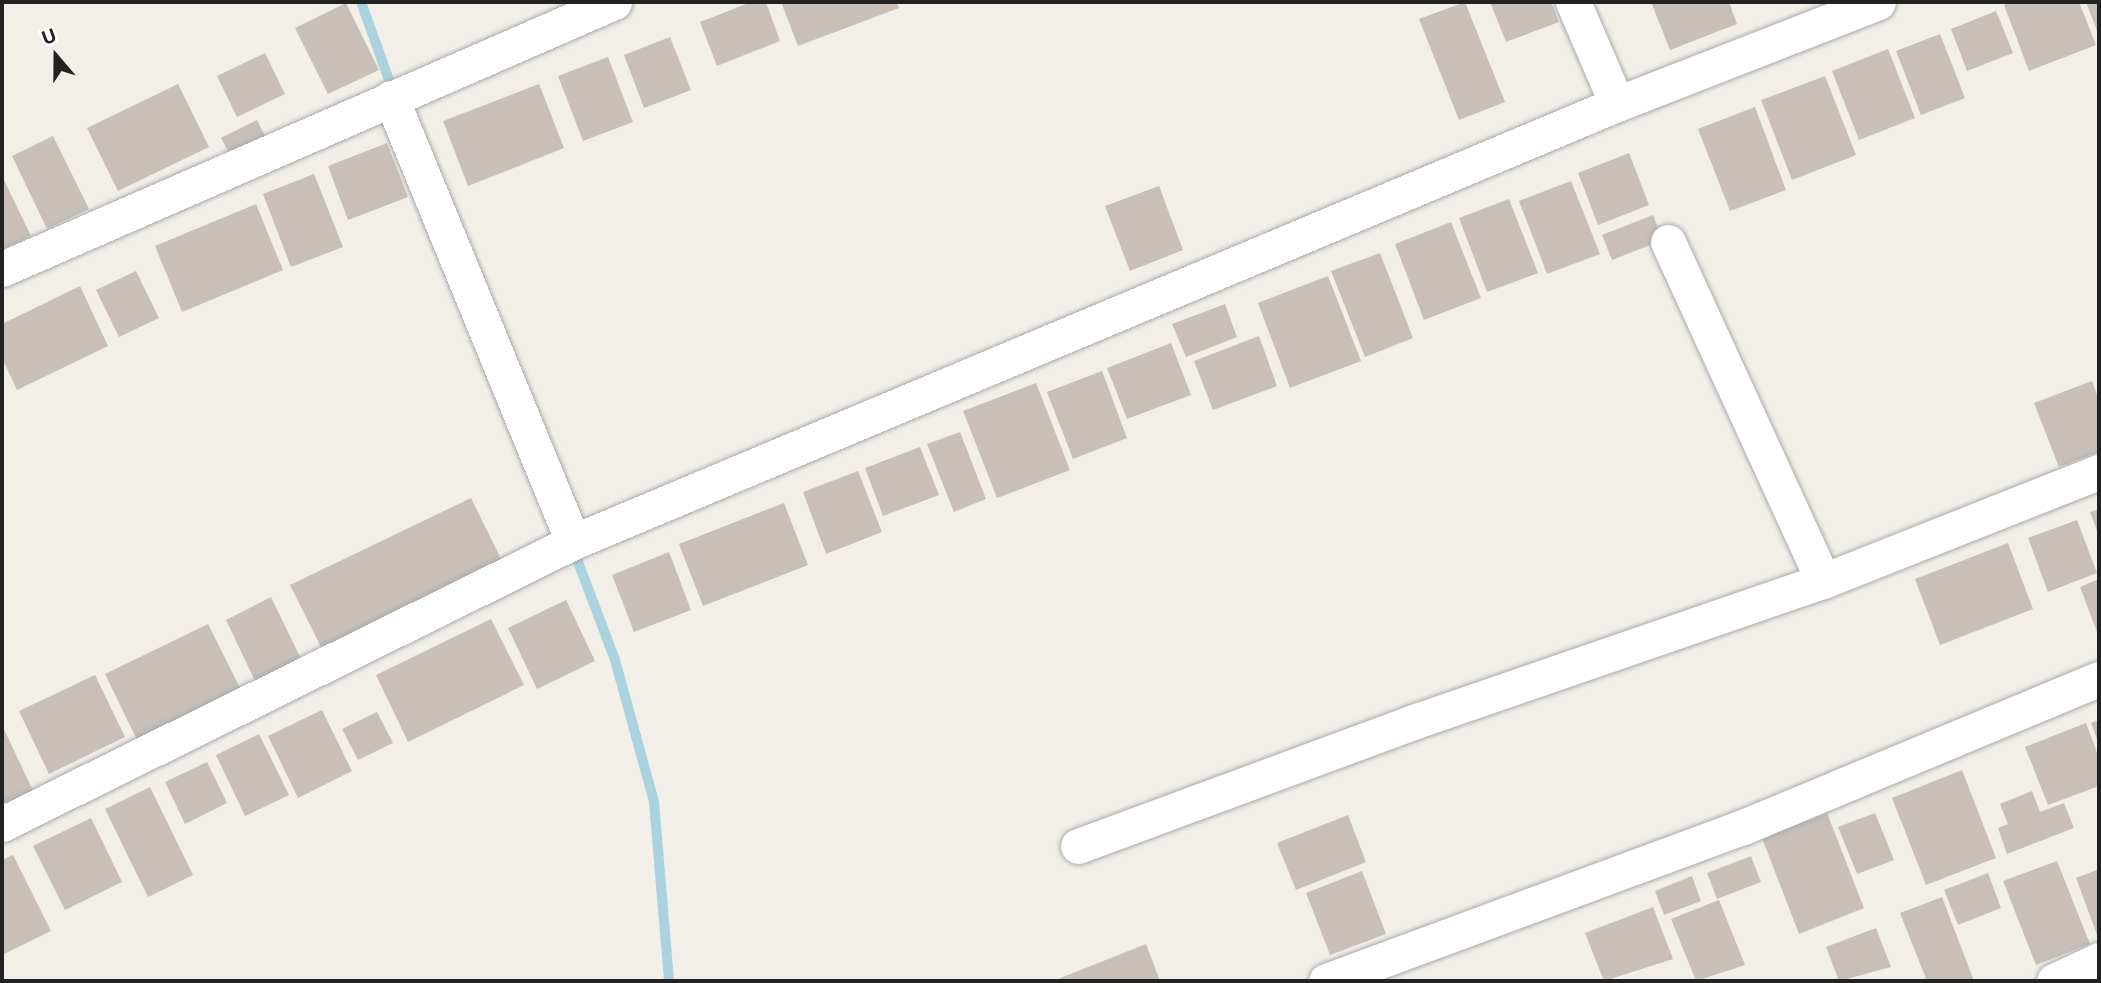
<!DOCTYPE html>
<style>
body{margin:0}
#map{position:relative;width:2101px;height:983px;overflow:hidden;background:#f2efe9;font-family:"Noto Sans",sans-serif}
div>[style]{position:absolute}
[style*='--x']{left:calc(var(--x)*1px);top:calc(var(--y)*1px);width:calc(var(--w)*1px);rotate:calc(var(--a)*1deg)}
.stream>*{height:10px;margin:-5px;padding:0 5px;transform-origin:5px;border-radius:5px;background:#aad3df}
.building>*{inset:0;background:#c7bfb8}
.roads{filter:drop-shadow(0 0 2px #a9a9a9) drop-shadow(0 0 2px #a9a9a9)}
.minor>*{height:35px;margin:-17.5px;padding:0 17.5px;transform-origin:17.5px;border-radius:17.5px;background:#fff}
span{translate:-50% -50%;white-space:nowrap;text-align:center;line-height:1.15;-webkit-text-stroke:5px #fff;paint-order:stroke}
.frame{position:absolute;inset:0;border:4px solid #222;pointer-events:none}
.north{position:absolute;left:21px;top:21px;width:70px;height:70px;-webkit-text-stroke:5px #fff;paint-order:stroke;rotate:340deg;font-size:19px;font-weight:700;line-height:28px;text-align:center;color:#222}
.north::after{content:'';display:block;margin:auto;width:24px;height:32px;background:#222;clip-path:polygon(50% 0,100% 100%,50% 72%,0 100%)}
</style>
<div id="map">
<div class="stream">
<i style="--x:361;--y:2;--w:95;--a:70.2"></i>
<i style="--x:572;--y:546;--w:122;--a:69.3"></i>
<i style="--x:615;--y:660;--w:147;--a:74.6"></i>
<i style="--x:654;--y:802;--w:180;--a:85.2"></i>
</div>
<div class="building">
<i style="clip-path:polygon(751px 2px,766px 2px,780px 41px,717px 66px,700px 22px)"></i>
<i style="clip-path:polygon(781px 2px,897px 2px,899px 8px,798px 46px)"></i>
<i style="clip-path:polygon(1465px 2px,1505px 102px,1459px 120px,1419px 19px)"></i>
<i style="clip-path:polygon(1490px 2px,1551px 2px,1559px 22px,1506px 42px)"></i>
<i style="clip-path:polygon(1651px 2px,1729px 2px,1737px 24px,1670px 50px)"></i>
<i style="clip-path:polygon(2012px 2px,2079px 2px,2096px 45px,2029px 71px,2004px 5px)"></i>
<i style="clip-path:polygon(2086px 2px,2099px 2px,2099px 36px)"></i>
<i style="clip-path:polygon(346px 3px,379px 70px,328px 94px,295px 28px)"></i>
<i style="clip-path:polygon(1996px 11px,2013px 53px,1967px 71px,1951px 29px)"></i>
<i style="clip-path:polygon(1940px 34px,1965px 98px,1921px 115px,1896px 51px)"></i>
<i style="clip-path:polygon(670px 37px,691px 90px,644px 108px,624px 55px)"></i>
<i style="clip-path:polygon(1888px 49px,1915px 118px,1859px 140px,1832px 71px)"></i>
<i style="clip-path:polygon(265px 53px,285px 94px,237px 117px,217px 76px)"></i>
<i style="clip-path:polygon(608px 57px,633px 122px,583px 141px,558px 76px)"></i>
<i style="clip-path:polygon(1825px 76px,1856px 155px,1792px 180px,1761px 100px)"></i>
<i style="clip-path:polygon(178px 84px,209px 147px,118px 191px,87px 128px)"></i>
<i style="clip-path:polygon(539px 84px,564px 148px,468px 186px,443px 121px)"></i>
<i style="clip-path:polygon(1755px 107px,1786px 190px,1730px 211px,1698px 129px)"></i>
<i style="clip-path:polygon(257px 120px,269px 144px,233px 161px,221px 138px)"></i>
<i style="clip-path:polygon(53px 136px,89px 209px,47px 229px,12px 156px)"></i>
<i style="clip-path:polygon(387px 143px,408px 197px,348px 220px,328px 166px)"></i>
<i style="clip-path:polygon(1629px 153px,1649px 205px,1598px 225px,1578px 173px)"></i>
<i style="clip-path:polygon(314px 174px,343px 247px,291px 267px,263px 194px)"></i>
<i style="clip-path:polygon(2px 176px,31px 236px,2px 250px)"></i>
<i style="clip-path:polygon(1571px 181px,1600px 254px,1547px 274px,1519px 201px)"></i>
<i style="clip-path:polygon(1159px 186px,1183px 250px,1130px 271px,1105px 206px)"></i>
<i style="clip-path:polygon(1509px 199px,1538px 273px,1487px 292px,1459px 218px)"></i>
<i style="clip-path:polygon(256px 204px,283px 270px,182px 312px,155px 246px)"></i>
<i style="clip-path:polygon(1653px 215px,1663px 240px,1612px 260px,1602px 235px)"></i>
<i style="clip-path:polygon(1451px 222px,1481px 298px,1424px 320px,1395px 244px)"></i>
<i style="clip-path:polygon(1380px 253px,1413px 338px,1365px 357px,1331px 271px)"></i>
<i style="clip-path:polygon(136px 271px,159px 318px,119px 337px,96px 290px)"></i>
<i style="clip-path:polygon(1328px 276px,1361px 361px,1290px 388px,1258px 303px)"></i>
<i style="clip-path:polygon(80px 286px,108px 346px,17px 390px,2px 358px,2px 324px)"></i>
<i style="clip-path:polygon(1225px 304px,1237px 337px,1186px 357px,1172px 324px)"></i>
<i style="clip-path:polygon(1259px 336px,1277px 386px,1213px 410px,1194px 361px)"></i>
<i style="clip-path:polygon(1171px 343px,1191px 395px,1127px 419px,1107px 368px)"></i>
<i style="clip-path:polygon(1102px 371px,1127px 438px,1073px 459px,1047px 392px)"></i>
<i style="clip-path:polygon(2092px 381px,2099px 400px,2099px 452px,2059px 467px,2034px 403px)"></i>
<i style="clip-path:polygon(1036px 383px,1070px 470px,997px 498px,963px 411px)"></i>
<i style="clip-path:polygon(960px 432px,986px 499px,954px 512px,927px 444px)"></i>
<i style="clip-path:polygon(920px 447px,939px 495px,883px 516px,865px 468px)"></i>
<i style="clip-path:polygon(858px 471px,882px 532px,826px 554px,803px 492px)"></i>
<i style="clip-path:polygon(471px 498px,503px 563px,323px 651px,290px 585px)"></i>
<i style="clip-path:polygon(784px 503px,808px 565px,703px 606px,679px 544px)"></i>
<i style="clip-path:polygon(2099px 509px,2099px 536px,2090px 512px)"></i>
<i style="clip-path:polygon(2077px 520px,2097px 573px,2048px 592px,2028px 538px)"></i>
<i style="clip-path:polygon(2008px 543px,2033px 609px,1940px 645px,1915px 579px)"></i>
<i style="clip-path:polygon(669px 552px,691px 610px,634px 632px,612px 575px)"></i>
<i style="clip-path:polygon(2099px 579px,2099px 637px,2080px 587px)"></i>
<i style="clip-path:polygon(271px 597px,302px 661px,256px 683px,226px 620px)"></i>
<i style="clip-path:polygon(566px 600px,595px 661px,537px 689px,508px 628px)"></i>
<i style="clip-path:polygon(491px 619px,524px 685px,408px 742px,376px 675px)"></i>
<i style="clip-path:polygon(208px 624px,242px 692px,138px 742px,105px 674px)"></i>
<i style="clip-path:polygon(95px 675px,125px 737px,49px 774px,19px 711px)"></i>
<i style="clip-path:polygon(322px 710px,352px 771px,298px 798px,268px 736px)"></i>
<i style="clip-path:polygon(377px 712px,393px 743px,358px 760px,342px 729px)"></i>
<i style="clip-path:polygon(2099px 720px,2099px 744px,2091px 723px)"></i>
<i style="clip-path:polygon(2086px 723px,2099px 758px,2099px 786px,2048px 805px,2025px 747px)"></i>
<i style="clip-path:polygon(2px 725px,36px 797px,2px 814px)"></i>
<i style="clip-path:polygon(259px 734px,289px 795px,245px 816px,216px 755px)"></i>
<i style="clip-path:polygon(207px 762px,227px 803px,185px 824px,165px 782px)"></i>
<i style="clip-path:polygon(1962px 770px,1996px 858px,1926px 885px,1892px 798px)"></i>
<i style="clip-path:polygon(150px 787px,193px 875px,148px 897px,105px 809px)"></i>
<i style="clip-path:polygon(2032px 791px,2040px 812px,2064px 803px,2074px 828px,2007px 854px,1998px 828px,2008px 824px,2000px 804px)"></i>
<i style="clip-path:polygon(1827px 813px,1864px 908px,1799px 934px,1762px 838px)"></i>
<i style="clip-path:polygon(1875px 813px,1894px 860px,1857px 874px,1838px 827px)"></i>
<i style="clip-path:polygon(1348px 815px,1366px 862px,1296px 890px,1277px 843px)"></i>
<i style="clip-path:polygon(91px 818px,122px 882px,65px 910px,33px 846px)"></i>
<i style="clip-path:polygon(13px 855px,51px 931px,2px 955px,2px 860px)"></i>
<i style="clip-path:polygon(1751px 856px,1761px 882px,1717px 899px,1707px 873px)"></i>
<i style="clip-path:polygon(2057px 861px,2090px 944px,2036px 965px,2003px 881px)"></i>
<i style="clip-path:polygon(2099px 869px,2099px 940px,2076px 878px)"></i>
<i style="clip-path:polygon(1362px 871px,1386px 934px,1330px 955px,1306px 893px)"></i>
<i style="clip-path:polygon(1988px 873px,2001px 908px,1958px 925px,1944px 890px)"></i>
<i style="clip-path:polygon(1692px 876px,1701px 901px,1664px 915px,1655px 891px)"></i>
<i style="clip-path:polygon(1942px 897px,1974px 981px,1927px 981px,1900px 913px)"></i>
<i style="clip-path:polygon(1719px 900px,1745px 965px,1696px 981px,1671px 919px)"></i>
<i style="clip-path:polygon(1653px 907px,1673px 959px,1604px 981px,1585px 933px)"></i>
<i style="clip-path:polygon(1876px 928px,1891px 967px,1839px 981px,1826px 947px)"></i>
<i style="clip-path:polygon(1146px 944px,1160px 981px,1059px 981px,1058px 979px)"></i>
</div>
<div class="roads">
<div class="minor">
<i style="--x:1573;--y:2;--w:111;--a:66.7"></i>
<i style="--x:391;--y:98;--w:480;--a:67.7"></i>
<i style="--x:1668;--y:242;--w:373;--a:65.4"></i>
<i style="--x:2;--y:269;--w:668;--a:-23.57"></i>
<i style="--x:2;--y:824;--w:637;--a:-26.28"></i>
<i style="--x:573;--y:542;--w:1132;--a:-22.76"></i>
<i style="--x:1617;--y:104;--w:280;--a:-21.3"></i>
<i style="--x:1078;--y:846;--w:357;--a:-20.3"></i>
<i style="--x:1413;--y:722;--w:434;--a:-19"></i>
<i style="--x:1823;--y:581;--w:297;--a:-21.6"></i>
<i style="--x:1326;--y:981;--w:445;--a:-20.3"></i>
<i style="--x:1743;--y:827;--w:386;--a:-22.6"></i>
<i style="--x:2054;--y:981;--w:50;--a:-25"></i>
</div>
</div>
<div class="frame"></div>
<div class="north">U</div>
</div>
